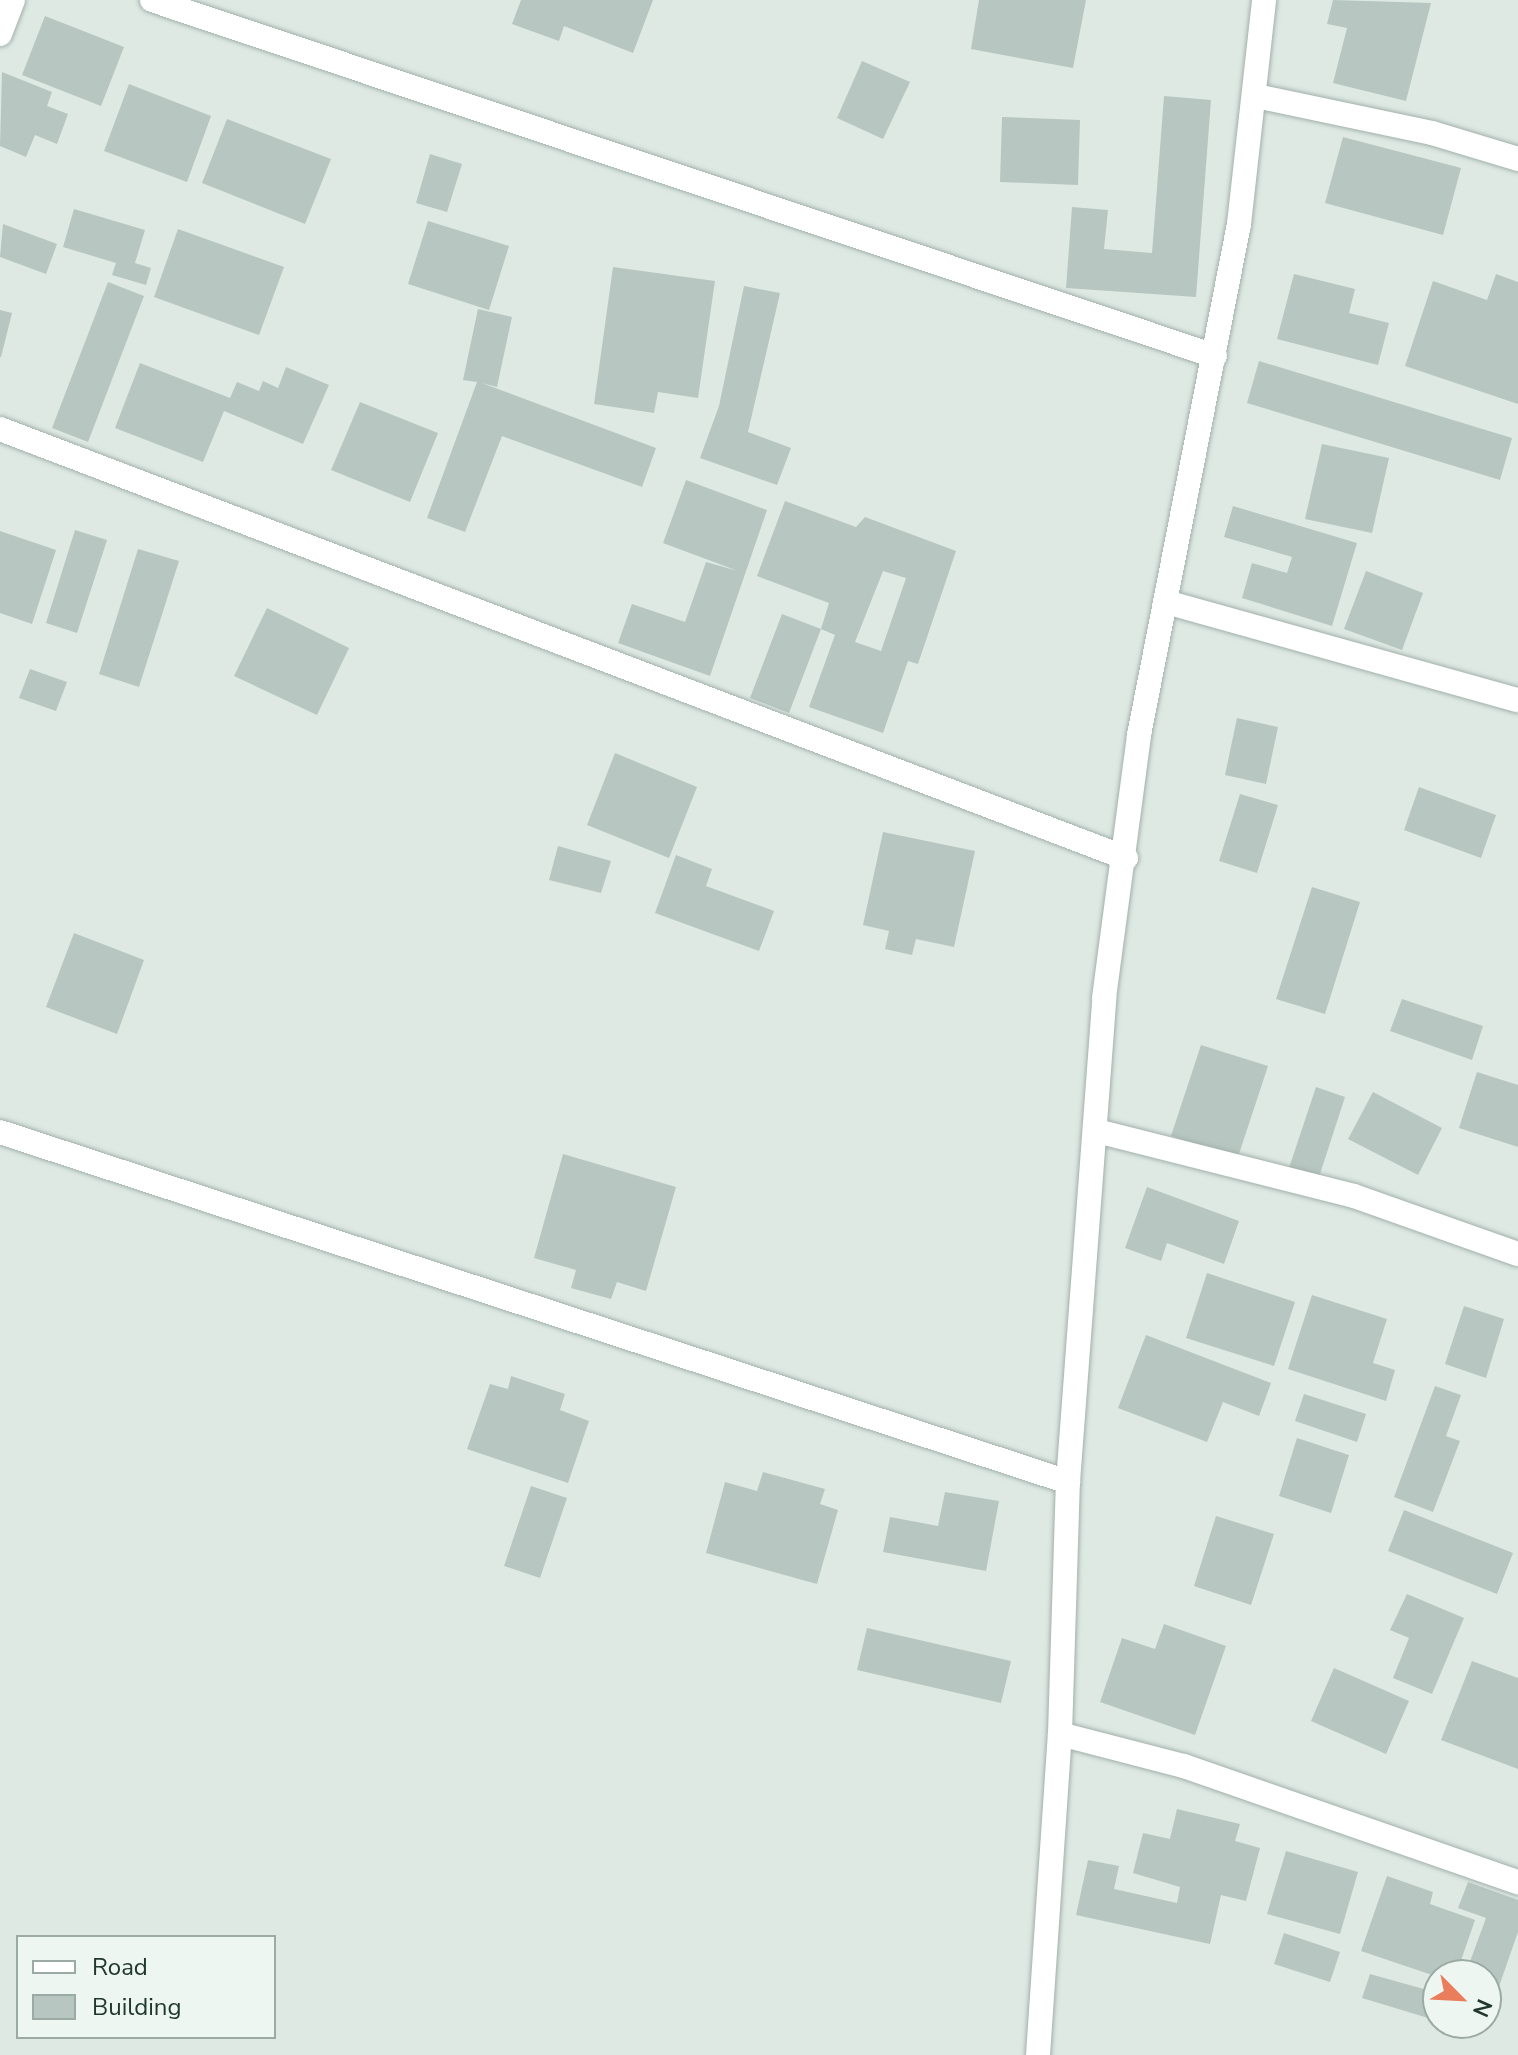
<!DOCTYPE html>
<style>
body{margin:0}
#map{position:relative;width:1518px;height:2055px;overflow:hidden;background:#dee9e4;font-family:"Nunito Sans",sans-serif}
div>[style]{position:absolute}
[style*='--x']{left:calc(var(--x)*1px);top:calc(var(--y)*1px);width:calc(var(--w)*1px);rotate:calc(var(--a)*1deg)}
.building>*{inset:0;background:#b7c6c0}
.roads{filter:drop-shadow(0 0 2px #a2b0ab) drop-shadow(0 0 2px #a2b0ab)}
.minor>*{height:24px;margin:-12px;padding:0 12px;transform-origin:12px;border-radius:12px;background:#fff}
span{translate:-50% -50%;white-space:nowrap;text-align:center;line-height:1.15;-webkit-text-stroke:6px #eef6f2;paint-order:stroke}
.legend{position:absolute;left:16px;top:1935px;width:260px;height:104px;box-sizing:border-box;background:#eef6f2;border:2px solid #9caaa5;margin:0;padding:10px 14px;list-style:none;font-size:24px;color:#213831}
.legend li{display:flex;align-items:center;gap:16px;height:40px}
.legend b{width:40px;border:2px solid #9caaa5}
.north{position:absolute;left:1422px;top:1959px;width:80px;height:80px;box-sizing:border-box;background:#eef6f2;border:2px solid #9caaa5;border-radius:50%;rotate:114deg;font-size:22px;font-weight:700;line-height:32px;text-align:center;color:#213831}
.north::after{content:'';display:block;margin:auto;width:28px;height:36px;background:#ea7d5b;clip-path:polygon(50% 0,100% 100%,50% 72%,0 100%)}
</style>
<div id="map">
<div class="building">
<i style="clip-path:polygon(521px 0,653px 0,633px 53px,564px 26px,559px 41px,512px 24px)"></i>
<i style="clip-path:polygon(979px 0,1086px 0,1073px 68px,971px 49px)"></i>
<i style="clip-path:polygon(1333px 0,1431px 3px,1406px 101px,1333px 83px,1347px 28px,1327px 24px)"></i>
<i style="clip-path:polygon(45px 16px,124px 47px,101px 106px,22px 75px)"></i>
<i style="clip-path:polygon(862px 61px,910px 82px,883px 139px,837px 118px)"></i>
<i style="clip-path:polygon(2px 72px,52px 92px,47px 106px,68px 114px,57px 144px,35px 135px,26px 157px,0 146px)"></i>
<i style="clip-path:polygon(129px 84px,211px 116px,187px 182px,104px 151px)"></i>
<i style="clip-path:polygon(1164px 96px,1211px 100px,1196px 297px,1066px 288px,1072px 207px,1108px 210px,1104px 249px,1152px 253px)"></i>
<i style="clip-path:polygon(1002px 117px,1080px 120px,1078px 185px,1000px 182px)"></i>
<i style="clip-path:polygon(227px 119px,331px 159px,305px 224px,202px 183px)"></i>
<i style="clip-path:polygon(1343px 137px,1461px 168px,1443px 235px,1325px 203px)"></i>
<i style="clip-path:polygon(430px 154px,462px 164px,447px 212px,416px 203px)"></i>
<i style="clip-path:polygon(74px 209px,145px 230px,135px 263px,151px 268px,146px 285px,112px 275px,116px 263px,63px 247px)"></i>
<i style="clip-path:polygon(428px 221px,509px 246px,489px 310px,408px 284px)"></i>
<i style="clip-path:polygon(3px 224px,57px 244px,46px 274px,0 257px)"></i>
<i style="clip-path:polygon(178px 229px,284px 267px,259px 335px,154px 297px)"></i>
<i style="clip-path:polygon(613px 267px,715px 281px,698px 398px,658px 392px,654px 413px,594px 404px)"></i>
<i style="clip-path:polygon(1294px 274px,1355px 289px,1349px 313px,1389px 323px,1378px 365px,1277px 339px)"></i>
<i style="clip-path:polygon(1496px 274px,1518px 282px,1518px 404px,1405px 366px,1433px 281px,1487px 300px)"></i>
<i style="clip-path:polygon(108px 282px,144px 296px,88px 442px,52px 428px)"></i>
<i style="clip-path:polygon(744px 286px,780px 293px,748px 432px,791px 448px,777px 485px,700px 458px,719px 406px)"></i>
<i style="clip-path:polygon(478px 309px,512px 317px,497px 387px,482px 383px,656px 448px,642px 487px,502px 436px,465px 532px,427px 518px,477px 382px,463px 380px)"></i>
<i style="clip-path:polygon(0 310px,12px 313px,1px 357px,0 357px)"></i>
<i style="clip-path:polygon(1259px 361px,1512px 438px,1500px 480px,1247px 403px)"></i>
<i style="clip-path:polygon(140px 363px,230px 398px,237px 382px,259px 391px,263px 381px,278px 388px,286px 367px,329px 385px,303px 444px,224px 411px,203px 462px,115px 428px)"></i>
<i style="clip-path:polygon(360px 402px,438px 433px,410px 502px,331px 470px)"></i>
<i style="clip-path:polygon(1322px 444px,1389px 458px,1372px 533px,1305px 519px)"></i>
<i style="clip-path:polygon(686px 480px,767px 510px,710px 676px,618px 643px,632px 604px,685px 622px,706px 562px,738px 571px,663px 543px)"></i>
<i style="clip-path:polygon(evenodd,785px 501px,856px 527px,865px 517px,956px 551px,918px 664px,908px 661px,883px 733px,809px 707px,835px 635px,821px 629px,789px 713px,750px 698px,782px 614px,821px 629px,829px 603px,757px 576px,785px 501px,883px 571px,906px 578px,881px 651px,855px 642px,883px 571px)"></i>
<i style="clip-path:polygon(1233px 506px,1357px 543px,1332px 626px,1242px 598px,1252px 563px,1287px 573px,1292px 557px,1224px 537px)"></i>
<i style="clip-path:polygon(75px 530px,107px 540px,77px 633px,46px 623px)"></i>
<i style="clip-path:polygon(0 531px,56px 550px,32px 624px,0 613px)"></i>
<i style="clip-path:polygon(138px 549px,179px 561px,139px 687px,99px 674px)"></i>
<i style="clip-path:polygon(1366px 571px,1423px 593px,1402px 650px,1344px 629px)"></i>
<i style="clip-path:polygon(267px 608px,349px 648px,317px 715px,234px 676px)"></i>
<i style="clip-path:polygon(30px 669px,67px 682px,56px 711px,19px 698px)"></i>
<i style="clip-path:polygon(1237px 718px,1278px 727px,1266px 784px,1225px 775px)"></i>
<i style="clip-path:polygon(615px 753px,697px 787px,669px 858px,587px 825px)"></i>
<i style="clip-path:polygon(1419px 787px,1496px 815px,1481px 858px,1404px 830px)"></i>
<i style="clip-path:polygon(1240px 794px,1278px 805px,1257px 873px,1219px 861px)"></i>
<i style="clip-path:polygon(883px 832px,975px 851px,954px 947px,916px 939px,912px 955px,885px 949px,889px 931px,863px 925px)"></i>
<i style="clip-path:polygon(558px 846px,611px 861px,601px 893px,549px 880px)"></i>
<i style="clip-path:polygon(676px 855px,712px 869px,706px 886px,774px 911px,759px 951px,655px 913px)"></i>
<i style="clip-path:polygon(1312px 887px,1360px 902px,1325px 1014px,1276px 999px)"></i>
<i style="clip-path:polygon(74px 933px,144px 960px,117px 1034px,46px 1007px)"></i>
<i style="clip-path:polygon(1402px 999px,1483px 1026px,1472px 1060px,1390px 1031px)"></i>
<i style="clip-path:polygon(1201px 1045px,1268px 1066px,1238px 1157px,1171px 1136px)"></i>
<i style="clip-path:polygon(1477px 1072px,1518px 1085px,1518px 1147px,1459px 1128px)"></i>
<i style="clip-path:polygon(1316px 1087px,1345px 1097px,1319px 1177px,1289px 1168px)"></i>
<i style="clip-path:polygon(1373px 1092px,1442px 1128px,1418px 1175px,1348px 1139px)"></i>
<i style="clip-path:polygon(563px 1154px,676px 1187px,646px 1291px,617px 1282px,611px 1299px,571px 1288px,576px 1270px,534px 1258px)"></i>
<i style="clip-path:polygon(1147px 1187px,1239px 1221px,1224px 1264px,1167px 1243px,1161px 1261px,1125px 1248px)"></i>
<i style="clip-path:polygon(1207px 1273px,1295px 1302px,1274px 1366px,1186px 1338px)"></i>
<i style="clip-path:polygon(1312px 1295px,1387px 1319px,1373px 1363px,1395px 1370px,1386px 1401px,1288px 1369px)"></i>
<i style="clip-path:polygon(1464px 1306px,1504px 1319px,1486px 1378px,1445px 1364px)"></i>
<i style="clip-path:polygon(1146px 1335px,1271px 1383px,1259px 1416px,1223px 1402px,1207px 1442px,1118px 1408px)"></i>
<i style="clip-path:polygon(511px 1376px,565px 1394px,560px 1410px,589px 1421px,568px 1483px,467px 1449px,490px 1384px,508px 1389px)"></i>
<i style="clip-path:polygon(1435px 1386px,1461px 1395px,1446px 1436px,1460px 1441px,1433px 1512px,1394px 1497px)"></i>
<i style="clip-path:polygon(1304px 1394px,1366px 1414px,1357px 1442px,1295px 1421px)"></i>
<i style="clip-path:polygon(1297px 1438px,1349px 1455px,1331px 1513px,1279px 1496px)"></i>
<i style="clip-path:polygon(763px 1472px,825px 1489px,820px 1504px,838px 1510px,817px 1584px,706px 1553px,725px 1482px,757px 1491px)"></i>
<i style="clip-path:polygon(531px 1486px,567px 1498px,540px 1578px,504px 1566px)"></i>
<i style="clip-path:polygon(945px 1492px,999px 1501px,986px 1571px,883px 1552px,890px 1517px,938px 1526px)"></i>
<i style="clip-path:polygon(1404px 1510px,1513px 1553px,1497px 1594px,1388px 1551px)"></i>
<i style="clip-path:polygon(1216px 1516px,1274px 1534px,1251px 1605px,1194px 1586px)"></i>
<i style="clip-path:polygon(1407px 1594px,1464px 1618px,1432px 1694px,1393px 1678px,1409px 1638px,1390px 1630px)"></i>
<i style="clip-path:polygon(1164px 1624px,1226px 1646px,1195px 1735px,1100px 1702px,1122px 1638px,1155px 1649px)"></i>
<i style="clip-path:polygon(867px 1628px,1011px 1661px,1001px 1703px,857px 1670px)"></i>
<i style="clip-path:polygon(1472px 1661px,1518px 1678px,1518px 1769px,1441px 1740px)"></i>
<i style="clip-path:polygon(1334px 1668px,1409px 1701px,1386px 1754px,1311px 1721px)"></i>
<i style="clip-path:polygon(1177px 1809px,1240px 1824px,1235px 1841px,1260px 1848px,1246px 1901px,1221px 1895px,1210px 1944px,1076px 1915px,1088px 1860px,1119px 1866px,1114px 1889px,1177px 1903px,1180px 1887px,1133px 1873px,1143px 1833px,1170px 1839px)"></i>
<i style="clip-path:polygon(1286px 1851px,1358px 1872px,1340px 1934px,1267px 1914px)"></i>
<i style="clip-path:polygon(1387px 1876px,1433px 1892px,1430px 1904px,1475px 1920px,1456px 1975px,1438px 1977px,1361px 1951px)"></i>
<i style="clip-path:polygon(1468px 1882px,1518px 1900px,1518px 1932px,1496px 1995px,1486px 1991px,1486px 1975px,1465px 1975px,1486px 1918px,1458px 1908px)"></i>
<i style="clip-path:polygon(1284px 1933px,1340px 1952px,1330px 1982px,1274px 1964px)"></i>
<i style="clip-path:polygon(1370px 1974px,1438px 1993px,1438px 2021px,1362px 1998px)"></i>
</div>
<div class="roads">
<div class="minor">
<i style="--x:152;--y:0;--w:1121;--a:18.52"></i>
<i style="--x:0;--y:34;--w:36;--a:-69"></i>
<i style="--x:1256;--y:96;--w:180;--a:11.9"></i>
<i style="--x:1432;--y:133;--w:90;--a:16.8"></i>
<i style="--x:0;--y:429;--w:1205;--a:20.86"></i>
<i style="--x:1166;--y:602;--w:365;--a:15.6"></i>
<i style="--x:1097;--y:1131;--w:265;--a:14.2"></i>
<i style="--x:1354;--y:1196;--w:174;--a:19.5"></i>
<i style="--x:0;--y:1132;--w:1124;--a:18.14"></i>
<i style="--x:1060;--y:1734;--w:128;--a:14.5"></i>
<i style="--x:1184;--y:1766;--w:354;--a:19.2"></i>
<i style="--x:1038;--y:2055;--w:322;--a:-86.1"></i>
<i style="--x:1060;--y:1734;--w:252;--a:-88.2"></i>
<i style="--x:1068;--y:1482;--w:485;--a:-85.7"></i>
<i style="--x:1104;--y:998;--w:265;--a:-82.4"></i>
<i style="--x:1139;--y:735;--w:521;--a:-78.93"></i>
<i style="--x:1239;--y:224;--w:225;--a:-83.6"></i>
</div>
</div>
<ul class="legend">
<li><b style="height:10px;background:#fff"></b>Road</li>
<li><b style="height:22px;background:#b7c6c0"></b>Building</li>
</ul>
<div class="north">N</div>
</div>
